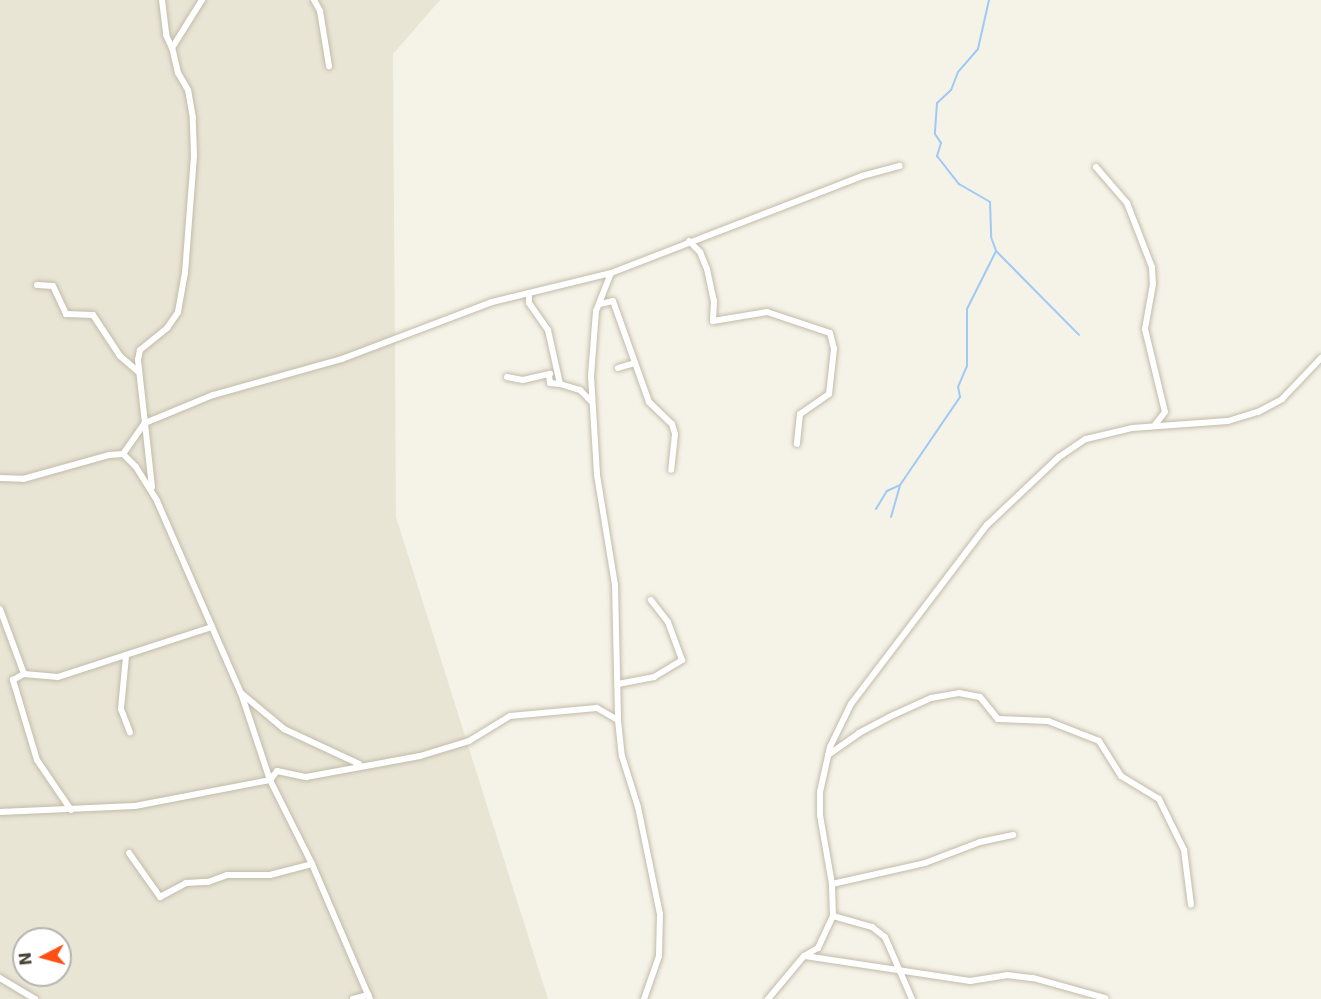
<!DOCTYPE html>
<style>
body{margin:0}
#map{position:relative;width:1321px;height:999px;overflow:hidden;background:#f5f2e7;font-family:"DejaVu Sans",sans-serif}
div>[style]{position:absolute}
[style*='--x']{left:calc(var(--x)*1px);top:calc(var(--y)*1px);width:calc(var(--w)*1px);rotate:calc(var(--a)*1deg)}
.residential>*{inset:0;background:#e9e5d5}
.stream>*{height:2px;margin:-1px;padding:0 1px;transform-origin:1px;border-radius:1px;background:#9fcaf6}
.roads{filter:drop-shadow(0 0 2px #c1bba9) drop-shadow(0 0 2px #c1bba9)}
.minor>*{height:6px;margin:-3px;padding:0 3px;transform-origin:3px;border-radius:3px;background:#fff}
span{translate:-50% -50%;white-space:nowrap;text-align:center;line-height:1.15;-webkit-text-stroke:4.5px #fff;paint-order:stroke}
.north{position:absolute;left:12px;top:927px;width:60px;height:60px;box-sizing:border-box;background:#fff;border:2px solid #b6b4ae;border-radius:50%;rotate:264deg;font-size:16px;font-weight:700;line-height:24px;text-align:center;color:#494335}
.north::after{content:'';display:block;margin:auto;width:21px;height:27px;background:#ff4f14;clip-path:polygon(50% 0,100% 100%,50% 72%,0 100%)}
</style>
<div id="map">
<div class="residential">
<i style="clip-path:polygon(evenodd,0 0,440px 0,393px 54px,396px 517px,548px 999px,0 999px,0 0,24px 939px,60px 939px,60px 975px,24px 975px,24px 939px)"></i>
</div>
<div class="stream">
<i style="--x:989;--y:0;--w:50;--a:102.7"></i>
<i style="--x:978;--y:49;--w:30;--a:131"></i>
<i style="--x:958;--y:72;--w:19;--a:111"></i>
<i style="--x:951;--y:90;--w:19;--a:137"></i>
<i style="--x:937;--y:103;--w:31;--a:94"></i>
<i style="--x:935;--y:134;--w:11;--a:56"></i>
<i style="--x:941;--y:143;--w:14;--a:107"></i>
<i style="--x:937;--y:156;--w:36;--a:52"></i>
<i style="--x:959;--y:184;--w:36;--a:30"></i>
<i style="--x:990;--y:202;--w:35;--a:88"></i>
<i style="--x:991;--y:237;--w:15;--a:70"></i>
<i style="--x:996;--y:251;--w:118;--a:45.3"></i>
<i style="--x:876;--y:509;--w:21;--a:-59"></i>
<i style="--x:887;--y:491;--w:14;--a:-25"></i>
<i style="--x:891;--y:517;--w:33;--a:-74"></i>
<i style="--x:900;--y:485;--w:107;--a:-55.7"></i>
<i style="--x:960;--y:397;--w:10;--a:-101"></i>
<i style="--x:958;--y:387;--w:23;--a:-67"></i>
<i style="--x:967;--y:366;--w:57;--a:-90"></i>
<i style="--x:967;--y:309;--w:65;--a:-63.4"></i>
</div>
<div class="roads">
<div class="minor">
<i style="--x:162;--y:0;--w:35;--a:83"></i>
<i style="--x:166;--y:35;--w:14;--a:65"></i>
<i style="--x:314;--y:0;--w:13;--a:61"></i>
<i style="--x:320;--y:11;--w:56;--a:80.7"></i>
<i style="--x:1096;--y:167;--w:48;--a:49.3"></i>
<i style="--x:1127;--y:203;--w:69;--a:68.7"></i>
<i style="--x:1152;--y:267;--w:17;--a:87"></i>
<i style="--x:1153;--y:284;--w:46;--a:100.1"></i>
<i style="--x:1145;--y:329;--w:85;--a:76.5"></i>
<i style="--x:1165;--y:412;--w:16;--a:128"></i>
<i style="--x:689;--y:241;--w:16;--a:45"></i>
<i style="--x:700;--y:252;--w:18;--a:68"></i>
<i style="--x:707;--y:269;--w:33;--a:78"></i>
<i style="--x:714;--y:301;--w:20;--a:93"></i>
<i style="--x:713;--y:321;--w:55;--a:-9.5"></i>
<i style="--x:767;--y:312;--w:66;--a:18.4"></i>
<i style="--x:830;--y:333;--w:16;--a:76"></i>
<i style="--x:834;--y:349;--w:45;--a:96.3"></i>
<i style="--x:829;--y:394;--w:35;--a:145"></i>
<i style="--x:800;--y:414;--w:30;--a:96"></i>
<i style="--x:611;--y:273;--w:41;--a:111.5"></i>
<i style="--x:596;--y:311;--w:65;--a:94.4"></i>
<i style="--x:591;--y:376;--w:99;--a:86.5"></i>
<i style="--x:597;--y:475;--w:111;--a:80.7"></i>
<i style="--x:615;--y:585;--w:135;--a:88.7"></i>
<i style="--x:37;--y:285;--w:16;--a:4"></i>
<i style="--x:53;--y:286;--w:31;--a:65"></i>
<i style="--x:66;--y:314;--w:27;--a:2"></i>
<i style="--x:93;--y:315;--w:49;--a:56.6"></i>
<i style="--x:120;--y:356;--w:23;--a:41"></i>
<i style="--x:529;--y:293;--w:10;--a:90"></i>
<i style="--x:529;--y:303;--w:33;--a:55"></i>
<i style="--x:548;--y:330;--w:55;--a:77.5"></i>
<i style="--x:560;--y:384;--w:10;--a:-174"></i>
<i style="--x:550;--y:383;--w:8;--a:-97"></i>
<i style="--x:600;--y:304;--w:13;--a:-13"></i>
<i style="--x:613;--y:301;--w:107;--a:70.4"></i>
<i style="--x:649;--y:402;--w:32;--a:44"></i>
<i style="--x:672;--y:424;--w:10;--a:73"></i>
<i style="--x:675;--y:434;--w:36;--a:96"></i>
<i style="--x:618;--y:368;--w:17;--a:-17"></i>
<i style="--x:507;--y:377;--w:16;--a:11"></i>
<i style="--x:523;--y:380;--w:28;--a:-13"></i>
<i style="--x:560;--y:384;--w:21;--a:17"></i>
<i style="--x:580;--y:390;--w:17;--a:45"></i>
<i style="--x:123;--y:454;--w:38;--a:-55"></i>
<i style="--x:145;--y:423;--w:74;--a:-22.4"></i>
<i style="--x:213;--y:395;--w:134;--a:-15.6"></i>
<i style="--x:342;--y:359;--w:160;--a:-20.8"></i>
<i style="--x:492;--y:302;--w:122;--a:-13.7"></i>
<i style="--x:611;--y:273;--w:269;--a:-21.1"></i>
<i style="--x:862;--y:176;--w:39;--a:-15"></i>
<i style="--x:0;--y:478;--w:23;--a:2"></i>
<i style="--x:23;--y:479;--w:89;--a:-15.6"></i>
<i style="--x:109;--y:455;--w:14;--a:-4"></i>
<i style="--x:123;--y:454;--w:18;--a:45"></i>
<i style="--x:136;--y:467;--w:40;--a:58"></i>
<i style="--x:157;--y:501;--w:210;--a:66.4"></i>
<i style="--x:241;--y:693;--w:92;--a:71.6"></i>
<i style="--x:270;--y:780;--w:94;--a:63.4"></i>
<i style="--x:312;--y:864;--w:147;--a:66.8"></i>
<i style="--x:152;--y:487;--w:128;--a:-96.3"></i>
<i style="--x:138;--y:360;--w:10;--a:-79"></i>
<i style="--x:140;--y:350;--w:35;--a:-39"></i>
<i style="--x:167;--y:328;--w:19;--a:-55"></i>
<i style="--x:178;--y:312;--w:40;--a:-80"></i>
<i style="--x:185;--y:273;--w:118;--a:-85.6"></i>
<i style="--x:194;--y:155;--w:37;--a:-92"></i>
<i style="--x:193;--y:118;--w:28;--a:-100"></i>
<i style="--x:188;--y:90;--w:20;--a:-120"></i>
<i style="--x:178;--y:73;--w:26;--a:-103"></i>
<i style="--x:172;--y:48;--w:57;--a:-58"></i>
<i style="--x:0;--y:609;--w:69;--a:69.7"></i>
<i style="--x:126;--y:656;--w:53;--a:95.4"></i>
<i style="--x:121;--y:709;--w:25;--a:69"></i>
<i style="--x:618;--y:684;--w:37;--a:-11"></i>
<i style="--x:654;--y:677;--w:33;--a:-31"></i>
<i style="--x:682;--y:660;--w:40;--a:-110.2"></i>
<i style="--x:668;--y:622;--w:28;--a:-128"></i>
<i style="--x:241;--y:693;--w:56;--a:39.9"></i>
<i style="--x:284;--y:729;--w:83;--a:25"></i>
<i style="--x:828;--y:755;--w:38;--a:-35"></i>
<i style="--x:859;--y:733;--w:34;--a:-28"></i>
<i style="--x:889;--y:717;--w:46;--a:-24.3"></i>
<i style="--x:931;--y:698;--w:28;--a:-10"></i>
<i style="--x:959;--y:693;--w:21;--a:11"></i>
<i style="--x:980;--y:697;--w:28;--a:51"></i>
<i style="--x:998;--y:719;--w:50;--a:2.3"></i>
<i style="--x:1048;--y:721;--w:55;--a:21.4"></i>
<i style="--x:1099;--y:741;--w:41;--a:57.8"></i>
<i style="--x:1121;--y:776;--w:44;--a:31.2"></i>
<i style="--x:1159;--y:799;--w:57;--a:63.9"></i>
<i style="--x:1184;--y:850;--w:55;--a:82.7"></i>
<i style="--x:71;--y:810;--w:60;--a:-124.2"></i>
<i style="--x:37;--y:760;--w:84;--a:-106.7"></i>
<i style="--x:13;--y:680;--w:13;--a:-29"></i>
<i style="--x:24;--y:674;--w:34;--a:5"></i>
<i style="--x:58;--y:677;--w:162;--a:-18"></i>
<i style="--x:0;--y:812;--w:135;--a:-2.5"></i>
<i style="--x:135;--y:806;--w:137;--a:-10.9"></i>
<i style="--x:270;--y:780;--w:11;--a:-52"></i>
<i style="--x:277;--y:771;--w:30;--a:12"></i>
<i style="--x:306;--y:777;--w:116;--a:-10.4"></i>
<i style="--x:420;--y:756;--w:51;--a:-17"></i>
<i style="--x:469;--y:741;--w:48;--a:-31.4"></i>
<i style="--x:510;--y:716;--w:87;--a:-5.3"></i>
<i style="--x:597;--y:708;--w:24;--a:30"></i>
<i style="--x:618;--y:720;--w:36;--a:84"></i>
<i style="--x:622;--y:756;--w:53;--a:72.6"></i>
<i style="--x:638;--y:807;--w:109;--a:78.4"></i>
<i style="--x:660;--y:914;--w:42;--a:91.4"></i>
<i style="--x:659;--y:956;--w:46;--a:109.2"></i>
<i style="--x:129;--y:853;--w:54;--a:54.8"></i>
<i style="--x:160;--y:897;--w:30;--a:-28"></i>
<i style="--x:186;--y:883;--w:22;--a:-3"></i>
<i style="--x:208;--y:882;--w:20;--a:-20"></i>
<i style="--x:227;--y:875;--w:43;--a:0"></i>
<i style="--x:270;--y:875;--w:43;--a:-14.7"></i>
<i style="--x:832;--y:884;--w:95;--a:-12.7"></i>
<i style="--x:925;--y:863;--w:59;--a:-20.9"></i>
<i style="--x:980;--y:842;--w:34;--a:-12"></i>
<i style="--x:833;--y:916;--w:41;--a:15.8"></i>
<i style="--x:872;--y:927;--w:16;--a:38"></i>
<i style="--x:885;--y:937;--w:68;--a:66.5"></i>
<i style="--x:805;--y:956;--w:167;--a:8.6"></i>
<i style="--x:970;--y:981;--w:37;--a:-9"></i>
<i style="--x:1007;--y:975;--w:26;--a:7"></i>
<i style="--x:1033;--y:978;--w:75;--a:15.5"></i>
<i style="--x:0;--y:978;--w:41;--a:31"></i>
<i style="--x:353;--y:999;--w:16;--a:-15"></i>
<i style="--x:768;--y:999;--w:56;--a:-50.1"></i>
<i style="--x:804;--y:956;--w:16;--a:-30"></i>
<i style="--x:818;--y:948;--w:35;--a:-65"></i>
<i style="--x:833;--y:916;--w:32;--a:-92"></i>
<i style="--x:832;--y:884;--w:70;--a:-99.9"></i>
<i style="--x:820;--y:815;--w:23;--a:-90"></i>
<i style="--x:820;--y:792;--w:46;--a:-77.5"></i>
<i style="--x:830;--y:747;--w:48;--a:-64"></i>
<i style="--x:851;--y:704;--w:225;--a:-52.8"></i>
<i style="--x:987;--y:525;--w:99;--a:-43.4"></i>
<i style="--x:1059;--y:457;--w:32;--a:-34"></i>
<i style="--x:1086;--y:439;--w:47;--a:-13.4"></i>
<i style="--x:1132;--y:428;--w:96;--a:-4.2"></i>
<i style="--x:1228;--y:421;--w:31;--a:-17"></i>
<i style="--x:1258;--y:412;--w:27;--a:-28"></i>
<i style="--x:1282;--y:399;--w:57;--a:-46.4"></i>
</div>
</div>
<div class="north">N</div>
</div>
